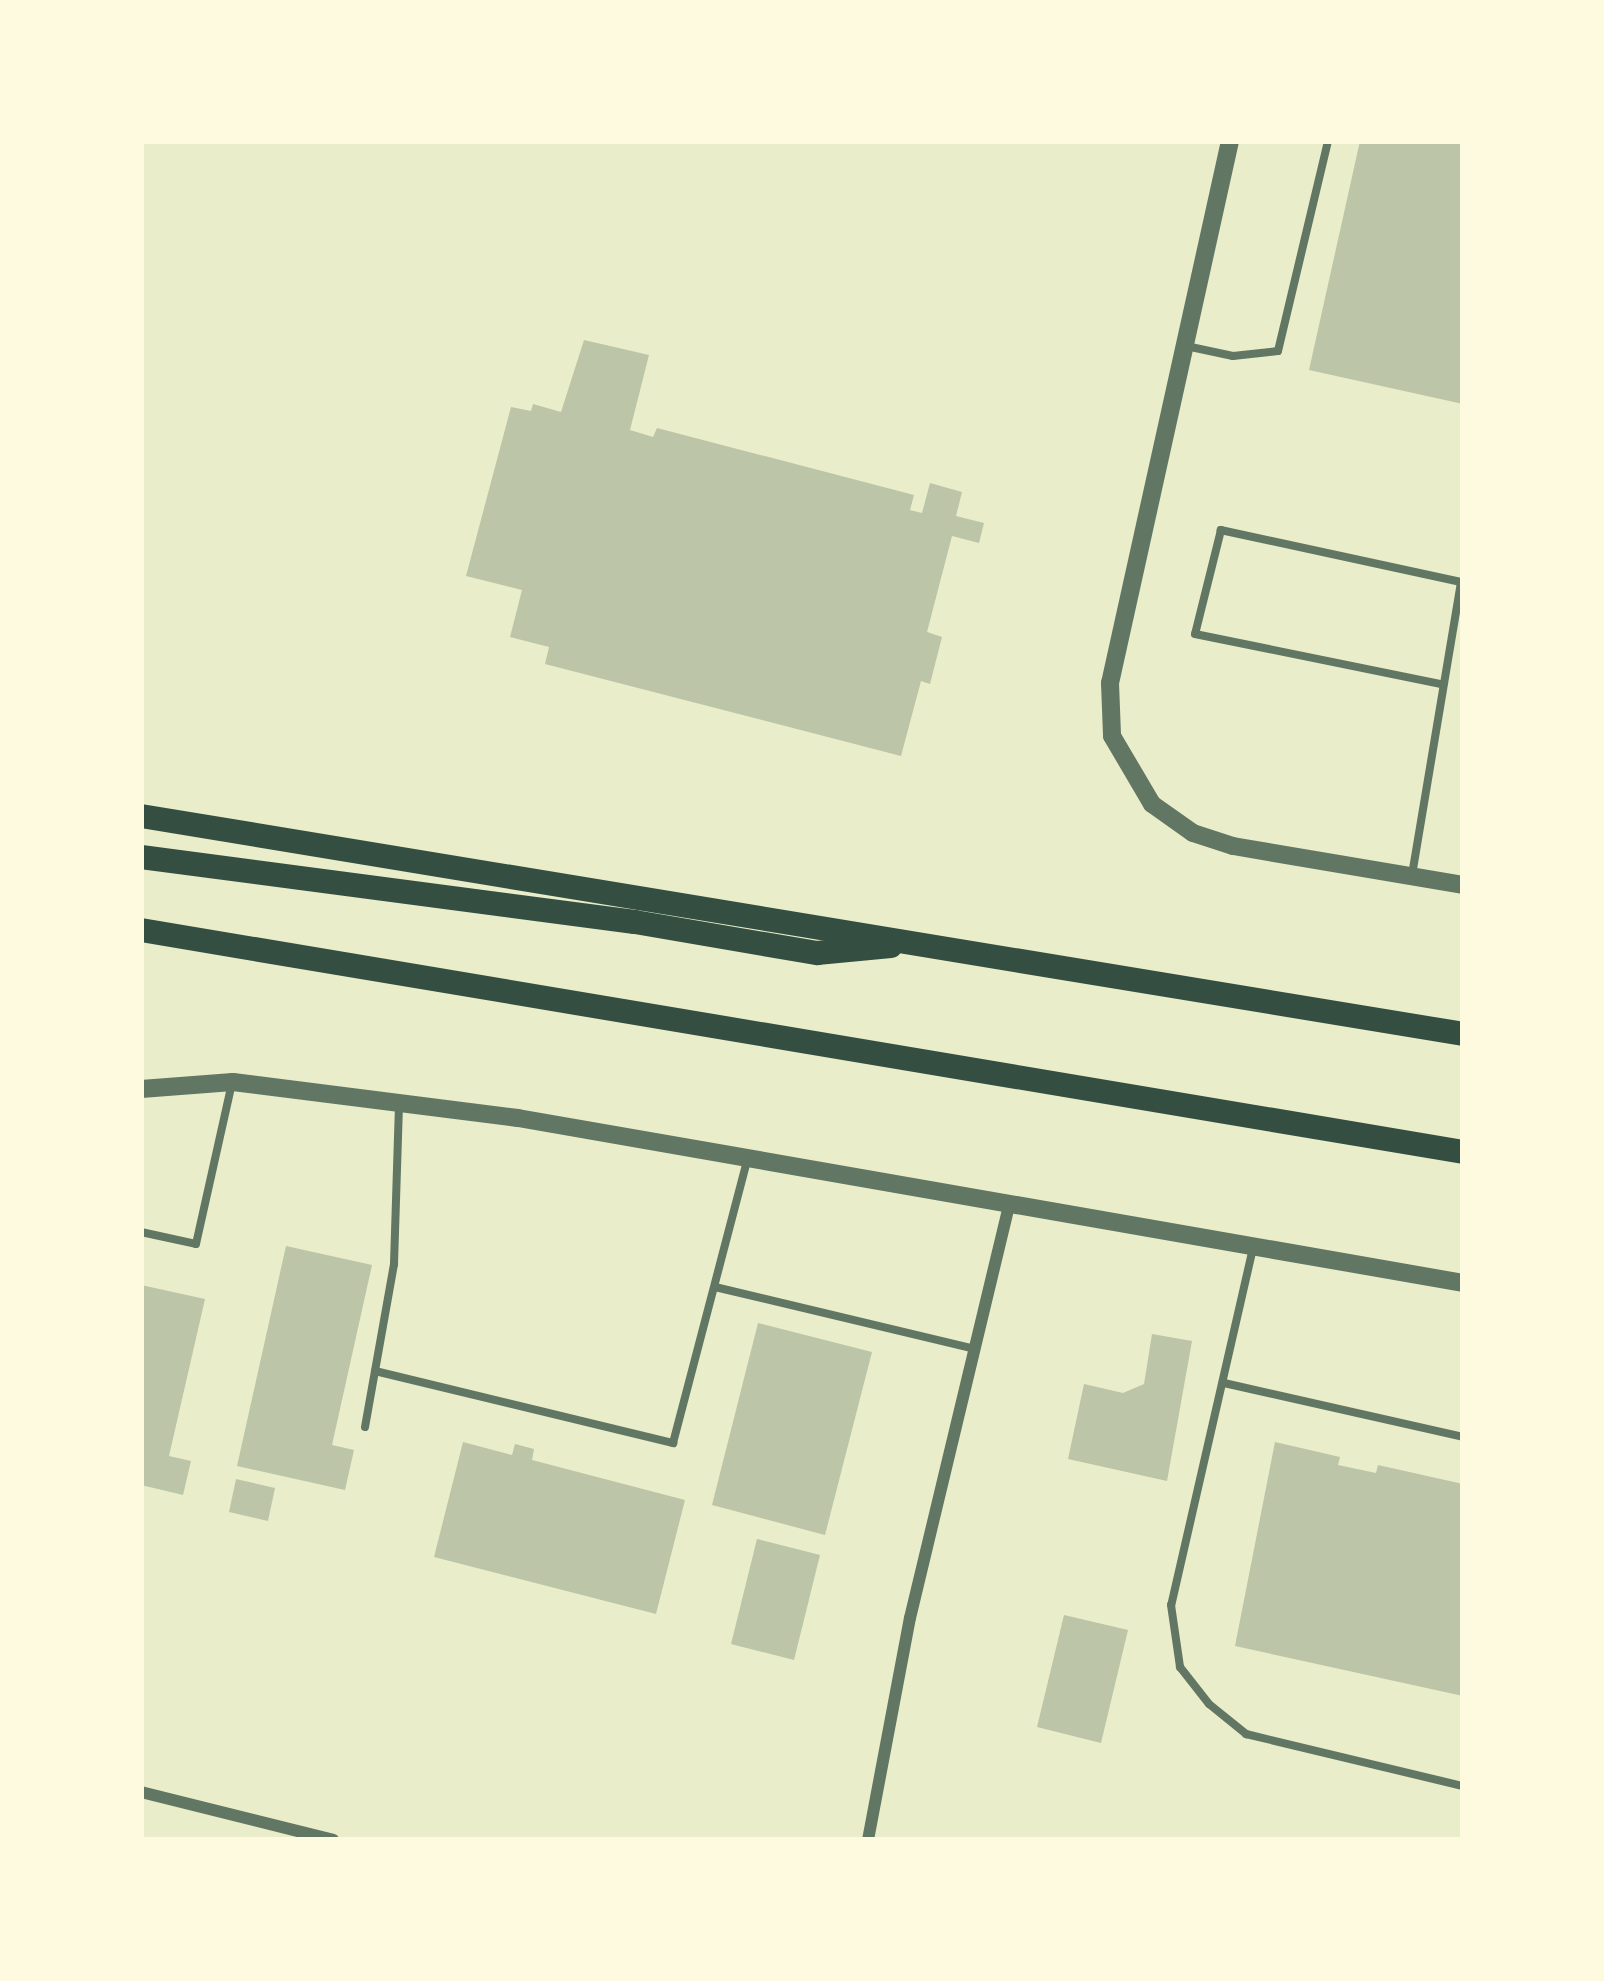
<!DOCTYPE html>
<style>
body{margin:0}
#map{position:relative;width:1604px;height:1981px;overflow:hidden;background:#e9edc9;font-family:Montserrat,sans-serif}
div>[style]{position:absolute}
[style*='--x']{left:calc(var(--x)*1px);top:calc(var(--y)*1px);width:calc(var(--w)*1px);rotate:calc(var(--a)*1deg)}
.building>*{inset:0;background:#bcc5a7}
.service>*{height:8px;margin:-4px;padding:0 4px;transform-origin:4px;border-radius:4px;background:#617663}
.minor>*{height:12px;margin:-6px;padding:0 6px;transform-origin:6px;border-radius:6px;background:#617663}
.tertiary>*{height:18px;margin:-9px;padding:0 9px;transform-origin:9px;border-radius:9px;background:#617663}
.primary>*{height:24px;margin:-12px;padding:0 12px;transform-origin:12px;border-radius:12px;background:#344e41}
span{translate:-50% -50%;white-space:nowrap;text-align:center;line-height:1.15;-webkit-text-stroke:9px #fefae0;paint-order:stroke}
.frame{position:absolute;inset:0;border:144px solid #fefae0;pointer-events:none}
</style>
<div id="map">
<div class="building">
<i style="clip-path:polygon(1360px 141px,1463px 141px,1463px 404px,1309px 370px)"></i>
<i style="clip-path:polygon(584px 340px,649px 355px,630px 430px,653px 437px,657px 428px,914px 495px,910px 510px,922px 513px,930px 483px,962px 492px,956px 516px,984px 523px,979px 543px,952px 536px,927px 632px,942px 637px,930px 684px,921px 681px,901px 756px,545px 664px,549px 647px,510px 637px,522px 590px,466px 576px,511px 407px,531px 411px,533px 404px,561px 412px)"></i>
<i style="clip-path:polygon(286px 1246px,372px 1265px,332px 1445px,354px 1450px,345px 1490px,237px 1466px)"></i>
<i style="clip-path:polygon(141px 1285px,205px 1299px,169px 1456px,191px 1461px,183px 1495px,141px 1485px)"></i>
<i style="clip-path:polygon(758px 1323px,872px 1352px,825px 1535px,712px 1505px)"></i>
<i style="clip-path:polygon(1152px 1334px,1192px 1341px,1167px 1481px,1068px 1459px,1084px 1384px,1123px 1393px,1144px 1384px)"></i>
<i style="clip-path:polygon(463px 1442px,512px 1455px,515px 1444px,534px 1449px,532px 1460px,685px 1500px,656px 1614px,434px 1557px)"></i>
<i style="clip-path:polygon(1275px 1442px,1340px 1457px,1338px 1465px,1376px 1473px,1378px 1465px,1463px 1484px,1463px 1696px,1235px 1646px)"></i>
<i style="clip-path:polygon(236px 1479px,275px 1488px,268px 1521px,229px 1512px)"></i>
<i style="clip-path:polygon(757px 1539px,820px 1555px,794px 1660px,731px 1644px)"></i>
<i style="clip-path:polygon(1064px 1615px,1128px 1630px,1101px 1743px,1037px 1727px)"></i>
</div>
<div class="service">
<i style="--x:1186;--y:346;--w:48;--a:12"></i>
<i style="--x:1233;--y:356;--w:45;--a:-6.3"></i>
<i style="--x:1278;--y:351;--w:216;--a:-76.6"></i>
<i style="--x:1412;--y:875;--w:297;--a:-80.5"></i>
<i style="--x:1461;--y:582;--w:246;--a:-167.8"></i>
<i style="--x:1221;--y:530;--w:107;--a:104"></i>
<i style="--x:1195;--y:634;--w:250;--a:11.5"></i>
<i style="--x:141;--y:1232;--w:56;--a:12.3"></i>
<i style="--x:196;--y:1244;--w:165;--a:-77.4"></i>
<i style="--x:1253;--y:1248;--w:366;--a:102.9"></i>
<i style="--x:1171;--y:1605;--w:63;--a:81.7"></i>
<i style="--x:1180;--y:1667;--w:47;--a:51.9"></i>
<i style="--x:1209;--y:1704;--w:48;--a:39"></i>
<i style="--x:1246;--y:1734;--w:223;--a:13.5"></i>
<i style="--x:715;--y:1287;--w:268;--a:13.4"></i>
<i style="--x:375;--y:1371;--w:307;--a:13.6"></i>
<i style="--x:673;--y:1443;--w:292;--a:-75.3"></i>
<i style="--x:1224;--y:1383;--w:245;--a:12.7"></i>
<i style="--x:365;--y:1427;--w:166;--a:-79.9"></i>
<i style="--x:394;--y:1264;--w:157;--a:-88.2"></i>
</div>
<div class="minor">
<i style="--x:141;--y:1792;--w:198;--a:14"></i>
<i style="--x:868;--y:1840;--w:226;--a:-79.3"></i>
<i style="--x:910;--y:1618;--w:427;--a:-76.5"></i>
</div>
<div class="tertiary">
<i style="--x:1230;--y:141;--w:555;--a:102.48"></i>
<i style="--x:1110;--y:683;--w:53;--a:87.8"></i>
<i style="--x:1112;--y:736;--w:79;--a:59.5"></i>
<i style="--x:1152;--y:804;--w:50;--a:35.3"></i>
<i style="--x:1193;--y:833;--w:42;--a:18"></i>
<i style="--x:1233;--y:846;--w:233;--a:9.6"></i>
<i style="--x:141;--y:1089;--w:92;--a:-4.4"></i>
<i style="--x:233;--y:1082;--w:287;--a:7.2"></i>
<i style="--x:518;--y:1118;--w:959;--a:9.9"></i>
</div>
<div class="primary">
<i style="--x:141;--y:816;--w:1340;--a:9.36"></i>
<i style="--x:141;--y:857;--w:498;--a:7.5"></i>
<i style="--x:635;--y:922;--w:185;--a:9.7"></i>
<i style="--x:817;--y:953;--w:74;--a:-5.4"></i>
<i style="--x:141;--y:930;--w:1341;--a:9.53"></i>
</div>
<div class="frame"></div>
</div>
